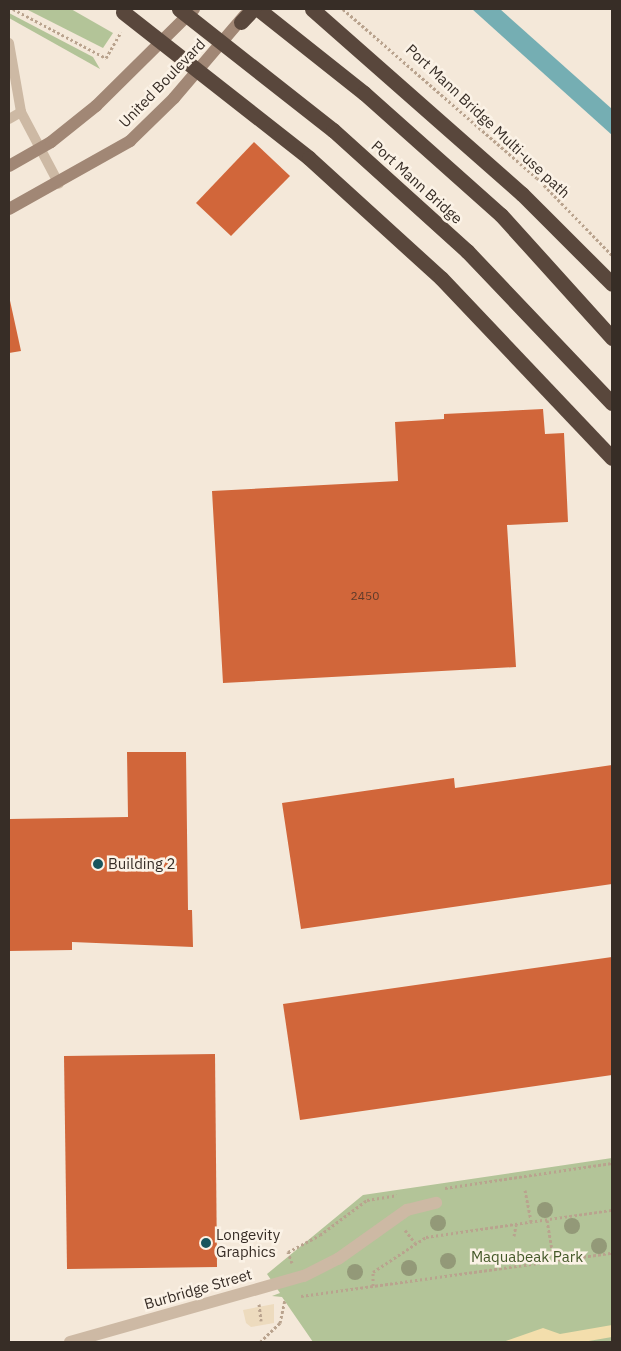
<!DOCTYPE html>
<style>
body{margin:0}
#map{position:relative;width:621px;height:1351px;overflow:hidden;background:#f4e8d9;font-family:"IBM Plex Sans",sans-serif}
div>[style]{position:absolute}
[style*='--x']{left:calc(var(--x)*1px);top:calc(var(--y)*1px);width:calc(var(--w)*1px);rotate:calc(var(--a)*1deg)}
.green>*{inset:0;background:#b3c498}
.sand>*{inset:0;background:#f3deac}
.plaza>*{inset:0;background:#eddbbe}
.water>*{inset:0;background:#75aeb3}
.building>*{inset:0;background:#d1663a}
.path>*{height:3px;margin-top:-1.5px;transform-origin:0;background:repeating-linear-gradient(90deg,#b9a38e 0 2.5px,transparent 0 5px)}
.service>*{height:10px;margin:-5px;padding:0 5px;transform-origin:5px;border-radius:5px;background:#cdb9a4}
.minor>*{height:12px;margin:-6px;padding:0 6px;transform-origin:6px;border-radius:6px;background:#cdb9a4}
.secondary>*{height:12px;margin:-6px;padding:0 6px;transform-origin:6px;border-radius:6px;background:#a18775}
.motorway>*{height:15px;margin:-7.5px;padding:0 7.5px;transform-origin:7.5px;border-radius:7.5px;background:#59473c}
.motorway-bridge>*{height:15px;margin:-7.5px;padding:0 7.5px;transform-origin:7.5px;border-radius:7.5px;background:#59473c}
.trees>*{width:16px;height:16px;margin:-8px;border-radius:50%;background:#939978}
.dots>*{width:14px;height:14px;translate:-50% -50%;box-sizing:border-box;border:2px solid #fbf2e6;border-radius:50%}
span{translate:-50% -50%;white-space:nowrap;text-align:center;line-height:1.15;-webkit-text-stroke:5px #fbf2e6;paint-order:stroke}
.number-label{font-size:12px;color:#5e3b2b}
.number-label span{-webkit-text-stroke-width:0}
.street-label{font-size:15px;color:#372d26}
.poi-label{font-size:15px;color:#372d26}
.left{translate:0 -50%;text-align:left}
.park-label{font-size:15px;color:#445828}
.frame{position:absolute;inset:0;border:10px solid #372d26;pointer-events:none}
</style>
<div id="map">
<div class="green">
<i style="clip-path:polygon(26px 9px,71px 9px,113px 33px,103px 48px)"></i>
<i style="clip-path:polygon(9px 13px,93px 57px,100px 69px,9px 18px)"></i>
<i style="clip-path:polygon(612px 1158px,612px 1342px,313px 1342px,282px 1297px,272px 1296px,280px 1293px,267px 1274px,363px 1195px)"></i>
</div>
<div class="sand">
<i style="clip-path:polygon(612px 1325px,612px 1337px,583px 1342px,503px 1342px,543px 1328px,560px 1334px)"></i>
</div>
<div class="plaza">
<i style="clip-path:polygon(274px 1304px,274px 1323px,251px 1327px,246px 1323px,243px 1310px)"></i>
</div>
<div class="water">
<i style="clip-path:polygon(472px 9px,500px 9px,612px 109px,612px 135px)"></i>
</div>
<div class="building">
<i style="clip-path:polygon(254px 142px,290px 176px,231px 236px,196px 203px)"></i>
<i style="clip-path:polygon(9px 296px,21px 351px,9px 353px)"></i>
<i style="clip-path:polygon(543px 409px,545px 434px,564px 433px,568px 522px,507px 525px,516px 667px,223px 683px,212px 491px,398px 481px,395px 422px,444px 419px,444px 414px)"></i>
<i style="clip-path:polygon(127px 752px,186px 752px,188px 910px,192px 910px,193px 947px,72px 942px,72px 950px,9px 951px,9px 819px,128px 817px)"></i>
<i style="clip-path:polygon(612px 765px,612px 884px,301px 929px,282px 803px,454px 778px,455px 788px)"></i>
<i style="clip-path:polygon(612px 957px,612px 1075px,300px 1120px,283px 1004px)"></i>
<i style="clip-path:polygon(215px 1054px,217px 1267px,67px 1269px,64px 1056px)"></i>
</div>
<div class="path">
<i style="--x:13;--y:9;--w:105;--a:27.8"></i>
<i style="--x:106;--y:58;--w:30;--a:-60"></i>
<i style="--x:343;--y:9;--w:257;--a:41.1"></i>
<i style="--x:537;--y:178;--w:107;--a:45.8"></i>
<i style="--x:445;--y:1188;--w:169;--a:-8.5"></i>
<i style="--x:525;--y:1190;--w:33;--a:79"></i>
<i style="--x:547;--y:1220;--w:43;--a:80.5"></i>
<i style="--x:405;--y:1230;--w:16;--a:52"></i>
<i style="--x:514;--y:1236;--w:11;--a:-80"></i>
<i style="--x:292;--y:1263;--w:12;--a:-110"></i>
<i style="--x:288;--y:1252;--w:36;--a:-28"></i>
<i style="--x:320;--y:1235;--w:59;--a:-36.7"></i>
<i style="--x:367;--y:1200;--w:30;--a:-9"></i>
<i style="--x:373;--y:1286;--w:14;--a:-90"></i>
<i style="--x:373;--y:1272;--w:64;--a:-33.4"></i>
<i style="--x:426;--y:1237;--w:188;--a:-8.3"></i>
<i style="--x:301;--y:1296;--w:314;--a:-7.9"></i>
<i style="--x:259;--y:1304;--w:17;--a:83"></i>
<i style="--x:260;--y:1342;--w:28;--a:-44"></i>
<i style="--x:280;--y:1323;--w:25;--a:-78"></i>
</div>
<div class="service">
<i style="--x:9;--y:43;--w:70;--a:80.1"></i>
<i style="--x:21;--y:112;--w:81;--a:62.2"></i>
<i style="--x:9;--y:119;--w:14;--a:-30"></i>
</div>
<div class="minor">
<i style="--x:70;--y:1342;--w:243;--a:-15.8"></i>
<i style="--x:304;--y:1276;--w:38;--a:-27"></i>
<i style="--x:338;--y:1259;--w:85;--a:-35.4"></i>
<i style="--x:407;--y:1210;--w:30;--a:-14"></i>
</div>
<div class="secondary">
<i style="--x:9;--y:166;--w:48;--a:-29.7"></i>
<i style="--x:51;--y:142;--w:58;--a:-38.7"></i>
<i style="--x:96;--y:106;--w:138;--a:-44.7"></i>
<i style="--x:9;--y:209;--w:139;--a:-29.3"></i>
<i style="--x:130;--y:141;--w:62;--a:-44.3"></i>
<i style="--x:174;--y:98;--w:109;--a:-49.5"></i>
</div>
<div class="motorway">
<i style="--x:258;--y:9;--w:135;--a:38.4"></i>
<i style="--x:364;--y:93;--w:183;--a:41.7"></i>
<i style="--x:501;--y:215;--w:166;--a:47.9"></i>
<i style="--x:312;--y:9;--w:280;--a:41.4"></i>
<i style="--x:522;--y:194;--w:127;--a:45"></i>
<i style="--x:241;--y:22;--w:18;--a:-47"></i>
</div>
<div class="motorway-bridge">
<i style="--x:179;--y:9;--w:196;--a:38.2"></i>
<i style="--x:333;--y:130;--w:181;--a:42.1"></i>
<i style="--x:467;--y:251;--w:210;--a:46.4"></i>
<i style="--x:123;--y:12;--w:236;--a:38.1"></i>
<i style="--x:309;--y:158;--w:178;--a:42.3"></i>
<i style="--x:441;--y:278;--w:248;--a:46.5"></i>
</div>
<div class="trees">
<i style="left:545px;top:1210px"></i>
<i style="left:438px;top:1223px"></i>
<i style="left:572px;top:1226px"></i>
<i style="left:599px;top:1246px"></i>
<i style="left:448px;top:1261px"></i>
<i style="left:409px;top:1268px"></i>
<i style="left:355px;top:1272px"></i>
</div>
<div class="dots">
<i style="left:98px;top:864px;background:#18555d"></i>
<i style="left:206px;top:1243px;background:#18555d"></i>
</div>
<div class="number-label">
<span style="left:365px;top:596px">2450</span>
</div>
<div class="street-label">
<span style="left:162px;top:83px;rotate:-46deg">United Boulevard</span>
<span style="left:488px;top:121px;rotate:43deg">Port Mann Bridge Multi-use path</span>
<span style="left:417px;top:182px;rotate:42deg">Port Mann Bridge</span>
<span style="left:198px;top:1289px;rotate:-16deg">Burbridge Street</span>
</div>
<div class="poi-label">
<span class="left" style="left:108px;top:864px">Building 2</span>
<span class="left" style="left:216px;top:1243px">Longevity<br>Graphics</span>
</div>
<div class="park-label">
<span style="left:527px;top:1257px">Maquabeak Park</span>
</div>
<div class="frame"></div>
</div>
